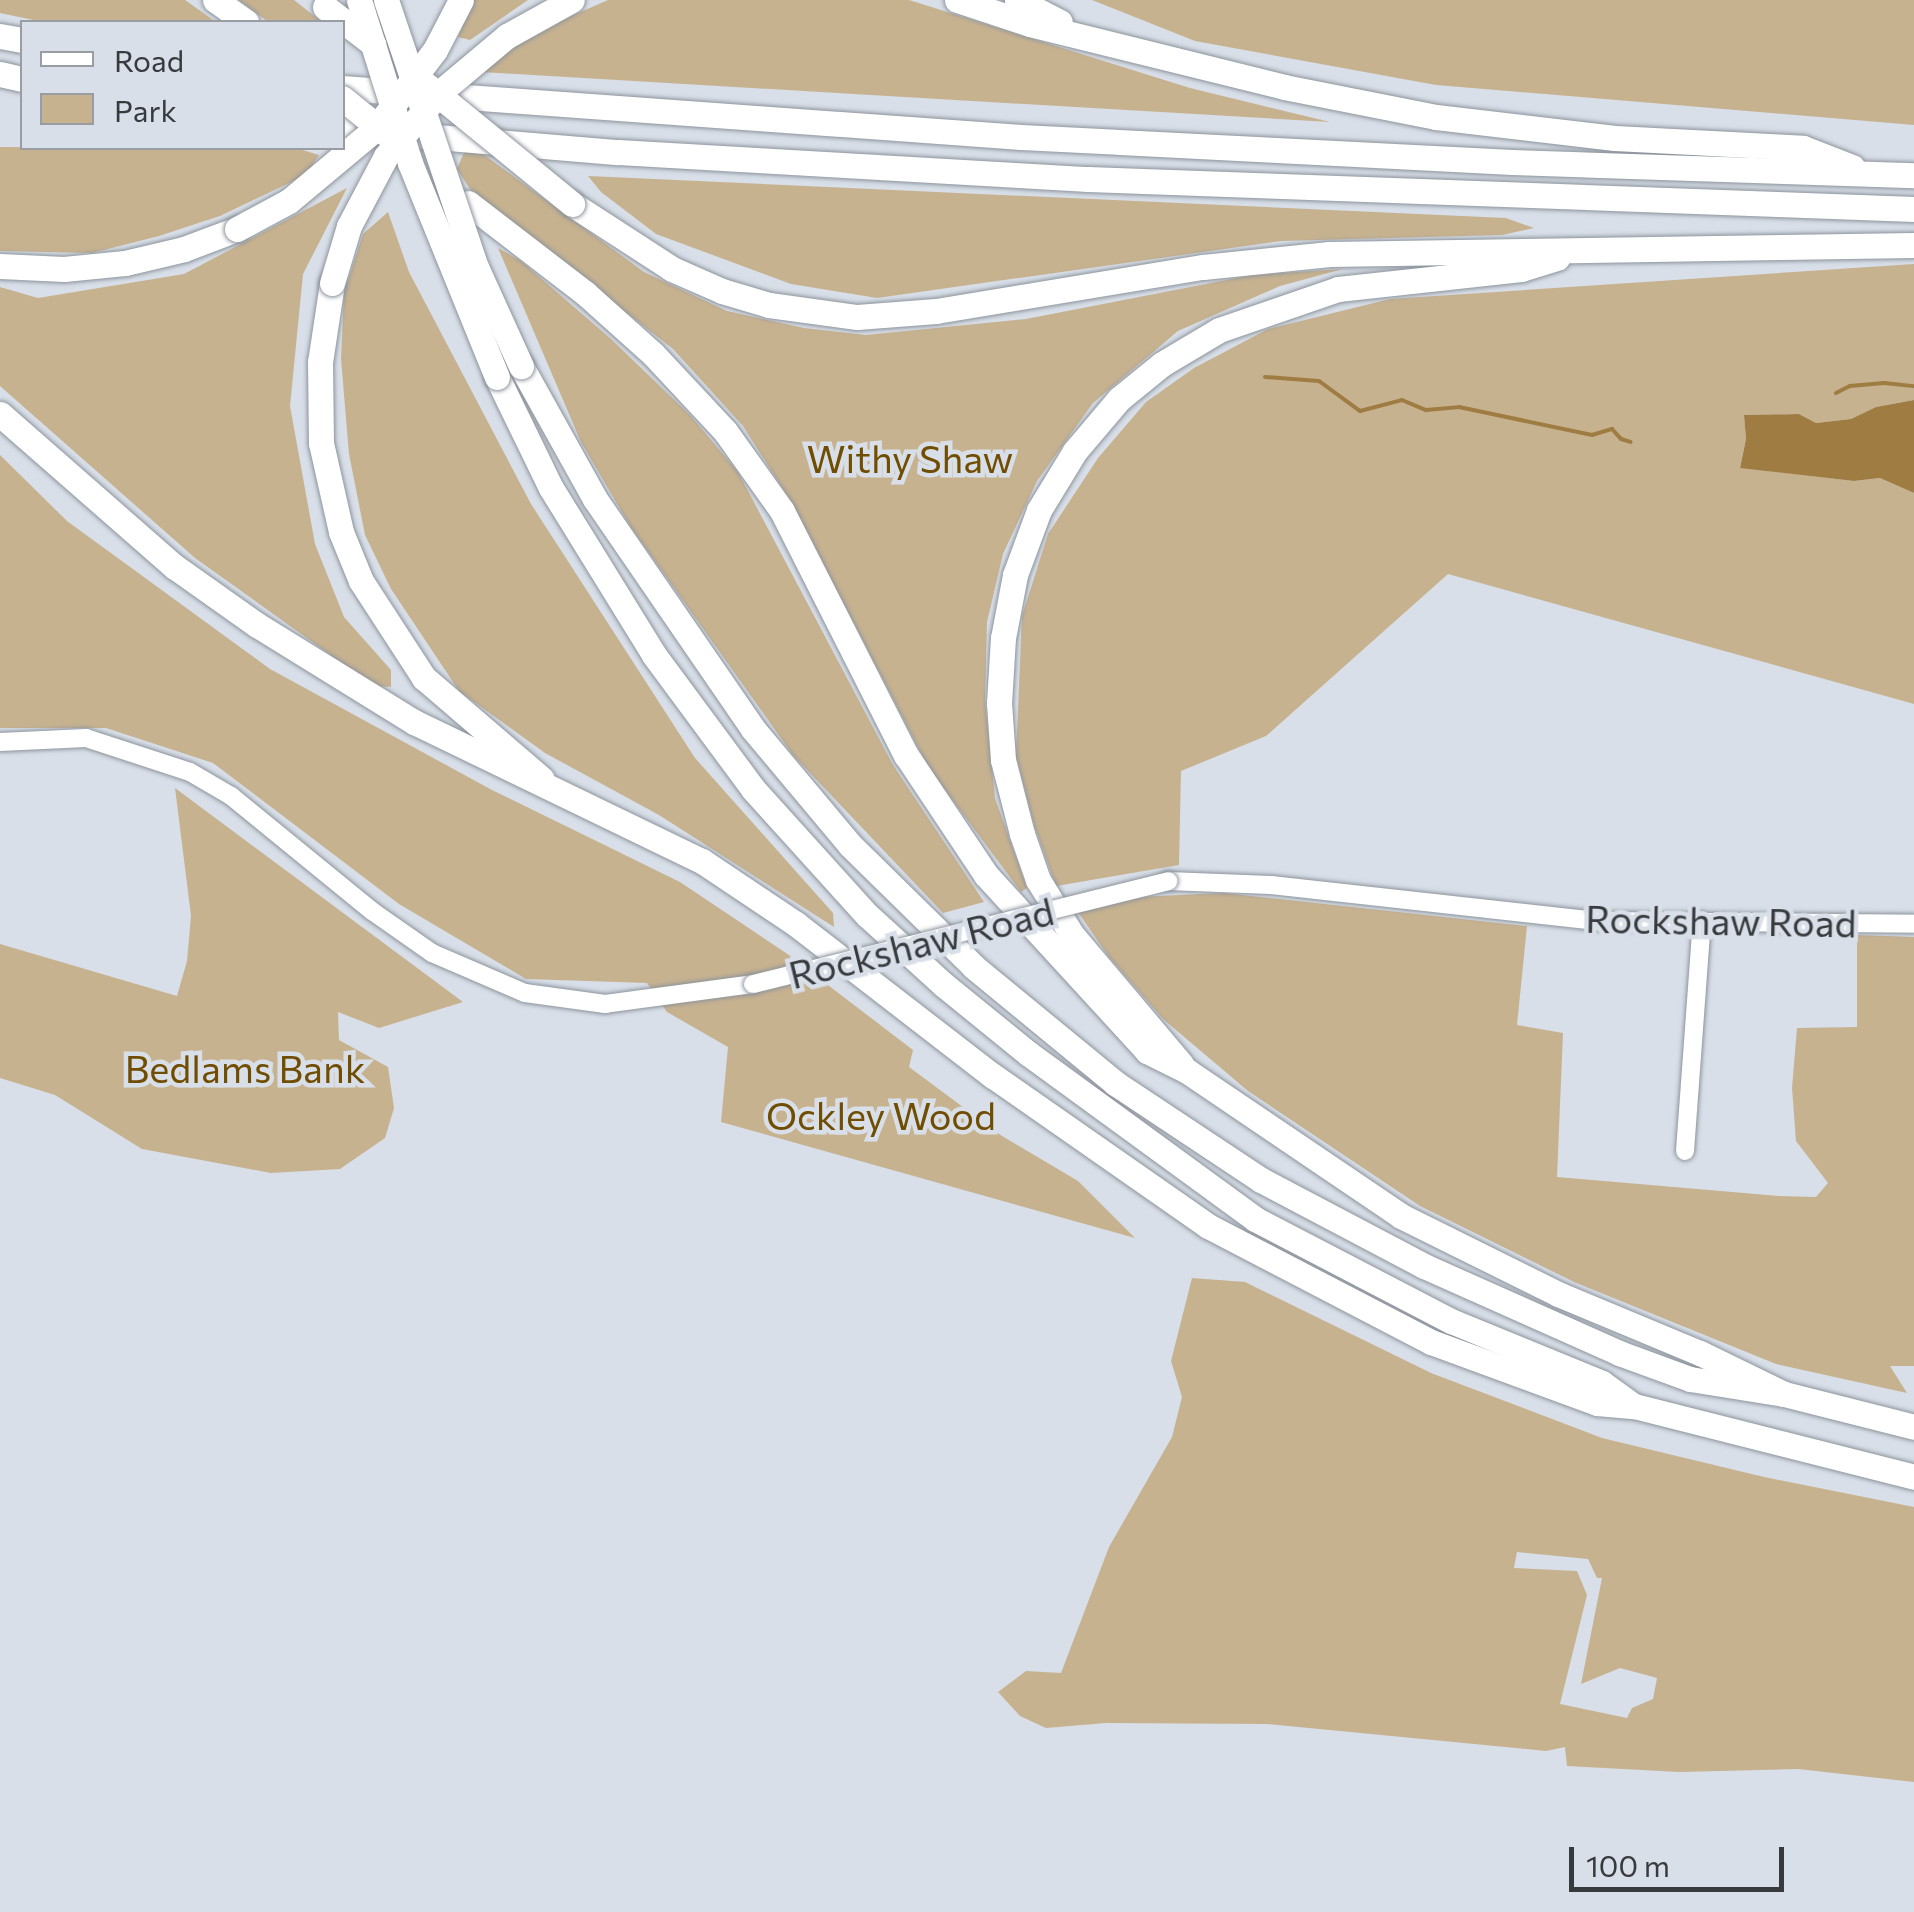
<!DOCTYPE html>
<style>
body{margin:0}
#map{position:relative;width:1914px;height:1912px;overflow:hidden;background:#d8dfe8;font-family:Commissioner,sans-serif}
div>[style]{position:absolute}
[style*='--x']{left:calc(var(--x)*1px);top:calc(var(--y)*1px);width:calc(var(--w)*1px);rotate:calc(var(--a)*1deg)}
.green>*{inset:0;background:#c7b290}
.water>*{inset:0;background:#9e7c42}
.stream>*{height:4px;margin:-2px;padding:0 2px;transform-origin:2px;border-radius:2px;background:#9e7c42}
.roads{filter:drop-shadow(0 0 2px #8d949c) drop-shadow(0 0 2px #8d949c)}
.minor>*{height:18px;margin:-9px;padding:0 9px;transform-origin:9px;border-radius:9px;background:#fff}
.highway>*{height:25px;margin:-12.5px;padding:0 12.5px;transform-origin:12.5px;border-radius:12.5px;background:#fff}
.bridges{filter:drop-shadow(0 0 2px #8d949c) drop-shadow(0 0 2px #8d949c)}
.minor-bridge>*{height:18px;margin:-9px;padding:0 9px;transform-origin:9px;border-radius:9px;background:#fff}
.highway-bridge>*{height:25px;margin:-12.5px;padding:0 12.5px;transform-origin:12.5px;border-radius:12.5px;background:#fff}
span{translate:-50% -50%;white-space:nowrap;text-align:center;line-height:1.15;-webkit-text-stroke:9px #d8dfe8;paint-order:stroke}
.park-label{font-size:38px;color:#704d00}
.street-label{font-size:38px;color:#383b3e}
.legend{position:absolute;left:20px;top:20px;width:325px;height:130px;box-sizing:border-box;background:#d8dfe8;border:2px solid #989da4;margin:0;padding:12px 18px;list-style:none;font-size:30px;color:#383b3e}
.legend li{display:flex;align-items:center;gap:20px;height:50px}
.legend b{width:50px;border:2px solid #989da4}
.scale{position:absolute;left:1569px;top:1847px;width:215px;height:45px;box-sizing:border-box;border:5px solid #383b3e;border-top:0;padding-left:12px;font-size:30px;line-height:35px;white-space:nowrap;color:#383b3e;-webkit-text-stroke:8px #d8dfe8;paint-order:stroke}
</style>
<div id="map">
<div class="green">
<i style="clip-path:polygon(0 0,185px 0,216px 22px,43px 22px,0 13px)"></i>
<i style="clip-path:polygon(239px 0,294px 0,322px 22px,268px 22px)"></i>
<i style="clip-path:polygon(474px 0,528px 0,470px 40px,458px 37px)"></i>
<i style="clip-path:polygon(608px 0,909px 0,1190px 88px,1330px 122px,481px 72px,521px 38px)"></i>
<i style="clip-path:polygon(1092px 0,1914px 0,1914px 125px,1436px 85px,1195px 41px)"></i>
<i style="clip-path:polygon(468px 143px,644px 272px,727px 311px,804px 328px,866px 335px,1026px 319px,1252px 275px,1343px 269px,1280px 286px,1178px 331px,1093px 403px,1037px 481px,1003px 554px,987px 622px,985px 700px,995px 798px,1027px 888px,1021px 892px,928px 767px,793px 505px,743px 426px,673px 349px,472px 192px,457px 169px)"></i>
<i style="clip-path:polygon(0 147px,296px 148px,319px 155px,306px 175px,220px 216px,159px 236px,92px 253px,0 251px)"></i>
<i style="clip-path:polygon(588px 176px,1506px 218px,1534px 228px,1502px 235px,1281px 241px,877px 298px,791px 284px,656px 234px,601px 192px)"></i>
<i style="clip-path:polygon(347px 188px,303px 274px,290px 406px,315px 544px,344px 617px,391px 670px,391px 687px,374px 686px,195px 558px,0 386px,0 287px,38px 298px,184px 274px)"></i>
<i style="clip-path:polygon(388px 212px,409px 272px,531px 504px,695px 758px,833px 913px,834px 927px,659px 815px,545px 753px,459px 691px,391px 589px,365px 535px,349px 454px,341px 359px,344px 293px,363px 234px)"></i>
<i style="clip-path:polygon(498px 248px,521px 261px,611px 339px,690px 415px,738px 472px,893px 765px,984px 902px,943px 913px,793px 755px,630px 526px,581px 442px)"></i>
<i style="clip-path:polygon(1914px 264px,1914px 400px,1876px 407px,1851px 419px,1816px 423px,1799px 414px,1744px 415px,1746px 439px,1740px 467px,1854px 481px,1880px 478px,1914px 493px,1914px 704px,1448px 574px,1266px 736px,1181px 771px,1179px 865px,1056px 886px,1034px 825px,1016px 756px,1022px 616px,1048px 534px,1098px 458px,1146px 402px,1194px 368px,1268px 329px,1390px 299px)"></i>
<i style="clip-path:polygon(0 455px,67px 521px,270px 669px,492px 790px,680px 882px,786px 953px,913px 1050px,909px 1067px,1002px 1136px,1078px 1181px,1135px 1238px,721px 1122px,728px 1047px,667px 1012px,647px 983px,526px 979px,399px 904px,213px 763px,106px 728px,0 728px)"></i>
<i style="clip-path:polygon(175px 788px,463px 1002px,379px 1028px,338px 1012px,339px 1040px,388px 1067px,394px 1108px,385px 1138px,340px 1169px,271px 1173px,142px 1149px,55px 1095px,0 1078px,0 944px,177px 996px,187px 961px,191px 916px)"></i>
<i style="clip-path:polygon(1223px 893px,1527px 926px,1517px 1025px,1563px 1033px,1557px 1177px,1779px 1196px,1816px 1197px,1828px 1183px,1796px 1141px,1792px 1088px,1797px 1028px,1857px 1027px,1857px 935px,1914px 937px,1914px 1366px,1890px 1366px,1907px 1393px,1776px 1364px,1574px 1282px,1420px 1206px,1248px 1091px,1163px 1019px,1109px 957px,1078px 912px,1137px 897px)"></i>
<i style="clip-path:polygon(evenodd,1192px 1278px,1245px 1282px,1431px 1373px,1602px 1438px,1764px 1477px,1914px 1507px,1914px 1782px,1798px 1769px,1679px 1772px,1567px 1766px,1565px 1747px,1546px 1751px,1267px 1724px,1106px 1723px,1046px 1728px,1020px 1716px,998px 1692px,1026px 1671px,1061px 1673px,1109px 1547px,1172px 1437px,1182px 1397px,1171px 1361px,1192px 1278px,1517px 1552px,1588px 1559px,1597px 1578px,1602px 1578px,1581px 1684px,1620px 1668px,1657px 1678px,1653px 1699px,1632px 1708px,1627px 1718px,1560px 1704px,1587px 1595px,1577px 1571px,1514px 1568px,1517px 1552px)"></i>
</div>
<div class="water">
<i style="clip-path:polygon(1914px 400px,1914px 493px,1880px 478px,1854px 481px,1740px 468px,1746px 439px,1744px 415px,1799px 414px,1816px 423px,1851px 419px,1876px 407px)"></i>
</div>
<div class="stream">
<i style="--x:1265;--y:377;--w:54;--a:4.2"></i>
<i style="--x:1319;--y:381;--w:51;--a:36.2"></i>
<i style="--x:1360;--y:411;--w:43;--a:-14.7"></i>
<i style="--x:1402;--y:400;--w:26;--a:23"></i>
<i style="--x:1426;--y:410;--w:33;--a:-5"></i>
<i style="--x:1459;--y:407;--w:136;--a:11.9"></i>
<i style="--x:1592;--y:435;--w:21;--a:-17"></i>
<i style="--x:1612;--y:429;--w:13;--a:48"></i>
<i style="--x:1621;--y:439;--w:10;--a:17"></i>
<i style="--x:1836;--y:393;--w:16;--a:-27"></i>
<i style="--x:1850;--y:386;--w:34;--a:-5"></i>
<i style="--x:1884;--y:383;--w:30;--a:6"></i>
</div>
<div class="roads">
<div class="minor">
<i style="--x:0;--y:742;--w:86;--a:-2.7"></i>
<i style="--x:86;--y:738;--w:109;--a:18.1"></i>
<i style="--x:190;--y:772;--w:48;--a:30.3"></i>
<i style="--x:231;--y:796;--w:182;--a:39.2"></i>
<i style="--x:372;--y:911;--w:73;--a:35"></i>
<i style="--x:432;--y:953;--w:101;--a:23.3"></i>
<i style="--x:525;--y:993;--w:81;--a:7.8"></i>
<i style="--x:605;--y:1004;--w:149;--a:-7.7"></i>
<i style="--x:1168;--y:881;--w:103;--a:2.2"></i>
<i style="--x:1271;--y:885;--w:330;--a:6.3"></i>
<i style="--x:1599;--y:921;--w:315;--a:0.5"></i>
<i style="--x:1685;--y:1151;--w:231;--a:-85.8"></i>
</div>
<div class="highway">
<i style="--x:215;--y:0;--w:38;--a:35"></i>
<i style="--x:957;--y:0;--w:77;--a:18.2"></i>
<i style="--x:1030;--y:24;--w:262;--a:13.9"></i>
<i style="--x:1284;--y:87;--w:155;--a:11.2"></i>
<i style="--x:1436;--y:117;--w:180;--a:6.7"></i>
<i style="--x:1615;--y:138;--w:188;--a:3"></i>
<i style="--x:1803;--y:148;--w:53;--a:21.2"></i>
<i style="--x:1017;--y:0;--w:48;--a:27.1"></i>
<i style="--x:0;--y:36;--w:22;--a:10"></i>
<i style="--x:0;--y:74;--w:23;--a:13"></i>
<i style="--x:342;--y:88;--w:681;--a:4.13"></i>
<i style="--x:1021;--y:137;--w:492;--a:2.9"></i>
<i style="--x:1512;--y:162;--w:402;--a:1.9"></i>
<i style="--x:342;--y:129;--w:277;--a:4.8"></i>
<i style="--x:618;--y:152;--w:471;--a:3.3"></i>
<i style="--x:1088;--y:179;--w:827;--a:2.08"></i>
<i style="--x:468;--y:203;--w:148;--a:37.6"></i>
<i style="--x:585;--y:293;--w:91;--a:41.9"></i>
<i style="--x:653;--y:354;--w:105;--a:46.9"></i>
<i style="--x:725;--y:431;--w:98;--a:54.5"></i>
<i style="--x:782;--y:511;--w:274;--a:63.1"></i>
<i style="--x:906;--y:755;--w:144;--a:56.3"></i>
<i style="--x:986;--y:875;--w:239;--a:47.5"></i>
<i style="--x:1147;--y:1051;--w:45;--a:26.6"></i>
<i style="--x:1187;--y:1071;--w:258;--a:34.1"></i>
<i style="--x:1401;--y:1216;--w:175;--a:26.4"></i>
<i style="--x:1558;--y:1294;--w:154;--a:22.6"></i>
<i style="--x:1700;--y:1353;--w:93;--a:26"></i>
<i style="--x:572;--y:204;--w:119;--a:33"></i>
<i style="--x:672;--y:269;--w:55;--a:23.7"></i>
<i style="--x:722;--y:291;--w:49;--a:16.6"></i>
<i style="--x:769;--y:305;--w:89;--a:7.8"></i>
<i style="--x:857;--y:317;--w:79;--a:-4.3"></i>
<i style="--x:936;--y:311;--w:271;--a:-9.4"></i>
<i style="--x:1203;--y:267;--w:127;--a:-5.9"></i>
<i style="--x:1329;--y:254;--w:585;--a:-0.88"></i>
<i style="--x:0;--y:266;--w:64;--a:2.7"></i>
<i style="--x:64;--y:269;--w:61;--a:-5.6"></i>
<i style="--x:125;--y:263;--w:61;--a:-13.3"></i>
<i style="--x:184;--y:249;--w:57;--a:-20.7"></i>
<i style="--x:332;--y:283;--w:80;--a:98.6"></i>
<i style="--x:320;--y:362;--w:81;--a:89.3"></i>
<i style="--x:321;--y:443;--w:91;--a:77.3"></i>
<i style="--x:341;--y:532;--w:53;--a:67.8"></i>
<i style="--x:361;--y:581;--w:116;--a:57"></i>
<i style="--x:424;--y:678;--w:155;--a:40.6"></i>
<i style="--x:521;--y:366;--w:152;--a:60.9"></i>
<i style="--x:595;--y:499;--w:279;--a:55.5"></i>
<i style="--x:753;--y:729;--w:151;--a:50.1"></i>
<i style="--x:850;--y:845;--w:174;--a:44.5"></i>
<i style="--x:974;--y:967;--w:183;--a:39.4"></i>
<i style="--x:1115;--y:1083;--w:175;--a:33.6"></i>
<i style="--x:1261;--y:1180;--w:184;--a:27.8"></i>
<i style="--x:1424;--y:1266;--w:214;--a:24"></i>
<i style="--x:1619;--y:1353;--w:76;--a:20.1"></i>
<i style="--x:1690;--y:1379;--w:95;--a:9.1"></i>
<i style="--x:1784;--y:1394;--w:134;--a:14.2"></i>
<i style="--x:497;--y:377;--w:123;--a:64.1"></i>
<i style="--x:551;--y:488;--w:196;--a:58.3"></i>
<i style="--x:654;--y:655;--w:167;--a:53.5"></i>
<i style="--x:753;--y:789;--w:170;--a:47.9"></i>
<i style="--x:867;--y:915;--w:104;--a:42.3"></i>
<i style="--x:944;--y:985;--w:109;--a:39.1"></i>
<i style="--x:1029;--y:1054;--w:280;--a:36.1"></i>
<i style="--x:1255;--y:1219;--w:221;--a:27.5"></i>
<i style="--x:1451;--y:1321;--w:163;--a:22.3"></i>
<i style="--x:1602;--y:1383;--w:39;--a:36"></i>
<i style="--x:0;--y:414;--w:232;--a:41.2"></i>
<i style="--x:175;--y:567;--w:100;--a:35.3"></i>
<i style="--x:257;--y:625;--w:185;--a:31.7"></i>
<i style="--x:414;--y:722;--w:320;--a:25.8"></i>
<i style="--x:702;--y:861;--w:113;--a:33.8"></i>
<i style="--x:796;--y:924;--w:249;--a:37.7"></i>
<i style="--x:993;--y:1076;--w:262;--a:34.9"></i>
<i style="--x:1208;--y:1226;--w:251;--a:27.5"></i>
<i style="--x:1431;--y:1342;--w:177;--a:20.2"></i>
<i style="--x:1597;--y:1403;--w:37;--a:5"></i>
<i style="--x:1634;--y:1406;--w:289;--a:14.2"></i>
<i style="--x:1181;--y:1064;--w:169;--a:-130.2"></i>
<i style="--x:1072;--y:935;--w:65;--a:-121.7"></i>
<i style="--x:1038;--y:880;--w:49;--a:-109.2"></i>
<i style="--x:1022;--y:834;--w:76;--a:-104.4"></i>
<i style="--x:1003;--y:760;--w:57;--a:-94"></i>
<i style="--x:999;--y:703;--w:65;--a:-86.5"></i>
<i style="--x:1003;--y:638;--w:64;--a:-79.2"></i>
<i style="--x:1015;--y:575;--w:69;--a:-69.7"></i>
<i style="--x:1039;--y:510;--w:69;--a:-58.6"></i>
<i style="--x:1075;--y:451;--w:68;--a:-49.8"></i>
<i style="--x:1119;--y:399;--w:55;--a:-39.1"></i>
<i style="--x:1162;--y:364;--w:66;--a:-30.8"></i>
<i style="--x:1219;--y:330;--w:126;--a:-19"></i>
<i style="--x:1338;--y:289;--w:184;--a:-6.2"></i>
<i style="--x:1521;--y:269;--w:38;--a:-17"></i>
</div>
</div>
<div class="bridges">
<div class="minor-bridge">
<i style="--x:753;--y:984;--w:428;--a:-13.9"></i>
</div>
<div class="highway-bridge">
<i style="--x:359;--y:0;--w:171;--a:72.6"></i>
<i style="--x:410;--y:163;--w:231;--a:67.9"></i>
<i style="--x:386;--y:0;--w:282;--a:71.4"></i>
<i style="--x:476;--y:267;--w:109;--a:65.6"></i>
<i style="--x:325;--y:7;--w:61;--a:37.6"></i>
<i style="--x:425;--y:84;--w:190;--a:39.2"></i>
<i style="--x:342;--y:98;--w:60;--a:39"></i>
<i style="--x:237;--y:229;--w:59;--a:-28.3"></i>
<i style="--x:289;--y:201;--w:112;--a:-39.9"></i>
<i style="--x:375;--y:129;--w:99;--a:-52.8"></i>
<i style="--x:435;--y:50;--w:56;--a:-62.5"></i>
<i style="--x:332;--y:283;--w:59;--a:-73.4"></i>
<i style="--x:349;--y:226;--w:79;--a:-62.1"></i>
<i style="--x:386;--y:156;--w:82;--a:-49.9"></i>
<i style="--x:439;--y:93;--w:89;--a:-40"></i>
<i style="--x:507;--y:36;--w:74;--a:-29"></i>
</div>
</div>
<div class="park-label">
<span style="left:910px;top:458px">Withy Shaw</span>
<span style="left:245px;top:1068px">Bedlams Bank</span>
<span style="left:881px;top:1115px">Ockley Wood</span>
</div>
<div class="street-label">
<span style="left:1721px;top:920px;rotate:1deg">Rockshaw Road</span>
<span style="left:921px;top:942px;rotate:-14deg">Rockshaw Road</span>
</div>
<ul class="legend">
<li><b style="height:12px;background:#fff"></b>Road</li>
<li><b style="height:28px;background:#c7b290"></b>Park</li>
</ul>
<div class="scale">100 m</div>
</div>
